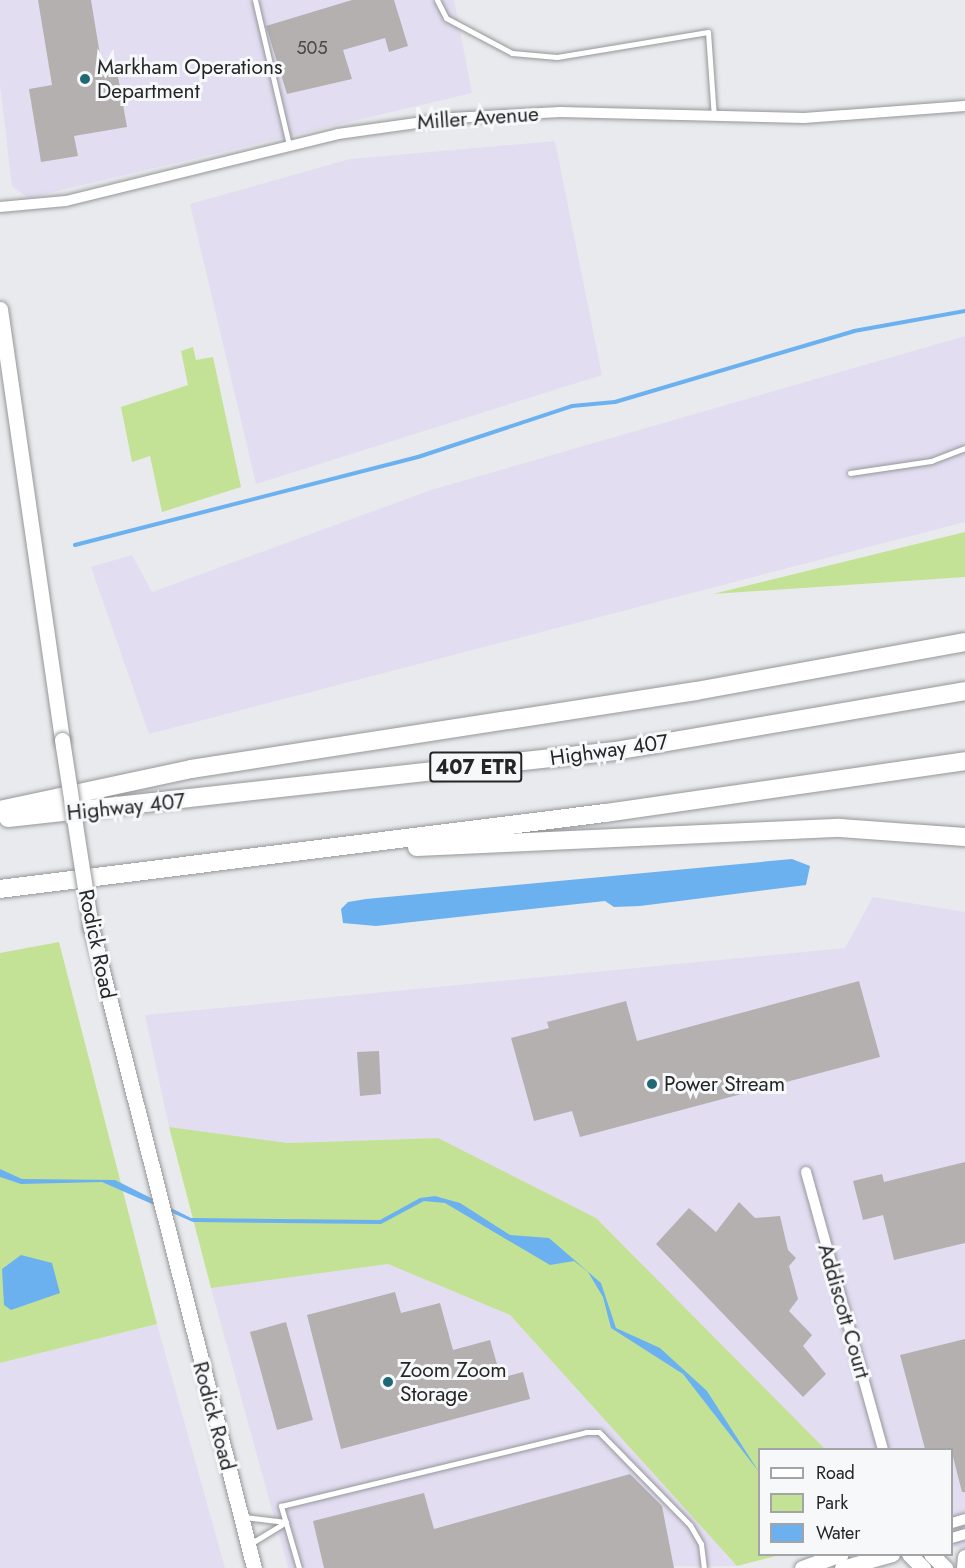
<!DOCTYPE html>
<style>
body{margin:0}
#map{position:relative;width:965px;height:1568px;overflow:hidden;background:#e9eaed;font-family:Jost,sans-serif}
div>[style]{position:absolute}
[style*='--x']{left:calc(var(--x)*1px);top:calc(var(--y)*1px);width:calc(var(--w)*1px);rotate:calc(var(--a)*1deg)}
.industrial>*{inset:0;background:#e3ddf2}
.green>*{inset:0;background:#c3e295}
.water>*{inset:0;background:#6bb1f0}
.stream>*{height:4px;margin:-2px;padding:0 2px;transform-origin:2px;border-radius:2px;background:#6bb1f0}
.building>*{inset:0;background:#b3b0af}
.roads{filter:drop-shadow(0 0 2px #959799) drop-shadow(0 0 2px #959799)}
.lane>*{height:5px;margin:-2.5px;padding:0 2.5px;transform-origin:2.5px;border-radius:2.5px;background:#fff}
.street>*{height:10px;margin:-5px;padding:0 5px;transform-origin:5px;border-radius:5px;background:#fff}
.secondary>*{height:15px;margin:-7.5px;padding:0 7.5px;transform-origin:7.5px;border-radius:7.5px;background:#fff}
.highway>*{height:18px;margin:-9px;padding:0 9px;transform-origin:9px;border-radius:9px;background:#fff}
.bridges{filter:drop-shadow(0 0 2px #959799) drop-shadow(0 0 2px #959799)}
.secondary-bridge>*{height:15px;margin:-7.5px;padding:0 7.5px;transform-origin:7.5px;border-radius:7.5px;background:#fff}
.dots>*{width:16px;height:16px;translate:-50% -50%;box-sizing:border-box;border:3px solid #f6f8fa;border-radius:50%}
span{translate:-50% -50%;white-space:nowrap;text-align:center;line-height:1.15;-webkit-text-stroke:6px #f6f8fa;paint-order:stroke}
.number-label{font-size:18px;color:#484848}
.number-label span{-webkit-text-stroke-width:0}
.shield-label span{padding:2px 4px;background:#f6f8fa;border:2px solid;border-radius:4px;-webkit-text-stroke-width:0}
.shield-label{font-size:20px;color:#242526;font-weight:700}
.poi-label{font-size:21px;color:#242526}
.left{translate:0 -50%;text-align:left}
.street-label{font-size:21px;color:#242526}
.legend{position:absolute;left:758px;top:1448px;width:195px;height:108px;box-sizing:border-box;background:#f6f8fa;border:2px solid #a2a4a5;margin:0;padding:8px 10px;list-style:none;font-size:18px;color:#242526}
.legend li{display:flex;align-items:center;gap:12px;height:30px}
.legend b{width:30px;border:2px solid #a2a4a5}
</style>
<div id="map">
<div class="industrial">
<i style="clip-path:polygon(0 0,454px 0,472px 93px,28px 198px,12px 186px,0 85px)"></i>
<i style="clip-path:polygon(555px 141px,602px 375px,256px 484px,190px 204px,350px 159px)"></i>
<i style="clip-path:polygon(965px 336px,965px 522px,149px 734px,91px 567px,132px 555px,152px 592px,431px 490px)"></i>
<i style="clip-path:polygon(873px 897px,965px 912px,965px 1549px,952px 1546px,952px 1450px,825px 1449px,438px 1138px,288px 1143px,169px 1127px,145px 1015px,845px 948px)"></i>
<i style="clip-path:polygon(388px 1264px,510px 1315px,737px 1566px,288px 1568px,211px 1288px)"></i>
<i style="clip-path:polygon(157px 1324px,225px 1568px,0 1568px,0 1363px)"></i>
</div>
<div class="green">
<i style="clip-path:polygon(193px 347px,196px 360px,213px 357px,241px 487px,162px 512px,150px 456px,132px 462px,121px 407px,188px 385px,181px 351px)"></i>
<i style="clip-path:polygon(965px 532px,965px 577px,713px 594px)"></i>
<i style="clip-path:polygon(59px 942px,157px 1324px,0 1363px,0 953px)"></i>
<i style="clip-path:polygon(169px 1127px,288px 1143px,438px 1138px,596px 1218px,825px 1449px,760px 1450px,760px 1554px,780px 1555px,737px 1566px,510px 1315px,388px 1264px,211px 1288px)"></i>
</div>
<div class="water">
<i style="clip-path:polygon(792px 859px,810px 866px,806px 885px,640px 906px,614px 907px,605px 901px,376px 926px,343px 923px,341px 909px,348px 902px,366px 899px)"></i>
<i style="clip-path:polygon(0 1169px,22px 1179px,115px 1180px,191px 1218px,380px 1220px,420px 1198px,435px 1196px,460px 1203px,510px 1235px,549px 1238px,601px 1283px,616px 1328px,660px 1348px,707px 1391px,759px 1472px,683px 1374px,611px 1328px,603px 1297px,588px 1272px,574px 1261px,550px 1265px,445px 1203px,424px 1201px,381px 1224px,193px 1222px,102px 1182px,21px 1184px,0 1177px)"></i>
<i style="clip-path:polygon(21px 1255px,52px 1263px,60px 1293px,11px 1310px,4px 1305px,2px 1269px)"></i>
</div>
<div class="stream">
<i style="--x:75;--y:545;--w:354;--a:-14.4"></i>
<i style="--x:418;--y:457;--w:162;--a:-18.3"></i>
<i style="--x:572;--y:406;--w:43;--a:-5.3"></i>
<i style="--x:615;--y:402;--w:249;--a:-16.5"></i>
<i style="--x:854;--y:331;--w:113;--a:-10.2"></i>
</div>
<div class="building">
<i style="clip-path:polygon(38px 0,91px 0,103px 73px,117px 71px,127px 127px,74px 136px,78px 156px,41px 162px,29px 89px,52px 85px)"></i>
<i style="clip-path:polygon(352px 0,394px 0,408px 46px,389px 52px,385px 38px,343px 50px,352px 79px,287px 94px,266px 26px)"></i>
<i style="clip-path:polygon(859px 981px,880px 1057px,580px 1137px,572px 1111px,534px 1121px,511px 1038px,549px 1028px,547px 1022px,626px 1001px,637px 1041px)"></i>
<i style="clip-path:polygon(379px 1051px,381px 1094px,360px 1096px,357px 1052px)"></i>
<i style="clip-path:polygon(965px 1162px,965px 1243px,894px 1260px,883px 1215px,863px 1220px,853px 1181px,882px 1174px,884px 1182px)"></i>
<i style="clip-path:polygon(739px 1202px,755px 1218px,780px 1216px,788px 1250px,796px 1258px,789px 1266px,798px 1299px,789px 1311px,812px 1335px,803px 1346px,826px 1374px,803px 1397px,656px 1244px,689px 1208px,716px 1232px)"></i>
<i style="clip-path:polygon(395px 1292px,401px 1313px,440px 1303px,453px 1350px,490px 1340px,501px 1378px,523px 1372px,530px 1399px,341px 1449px,307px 1315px)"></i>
<i style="clip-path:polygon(286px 1322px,313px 1420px,277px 1430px,250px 1332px)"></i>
<i style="clip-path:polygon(965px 1339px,965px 1492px,962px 1492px,951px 1449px,925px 1449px,900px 1355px)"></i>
<i style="clip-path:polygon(630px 1474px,662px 1506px,674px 1568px,324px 1568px,313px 1521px,424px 1493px,434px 1529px)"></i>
</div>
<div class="roads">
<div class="lane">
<i style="--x:255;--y:0;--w:149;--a:76.8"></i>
<i style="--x:437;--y:0;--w:20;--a:63"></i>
<i style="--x:446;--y:18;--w:75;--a:27.9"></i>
<i style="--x:512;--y:53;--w:45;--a:5.1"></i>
<i style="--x:557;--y:57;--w:153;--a:-9.4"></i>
<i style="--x:708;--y:32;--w:85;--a:86"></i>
<i style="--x:850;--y:473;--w:82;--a:-8.4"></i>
<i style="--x:931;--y:461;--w:36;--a:-21"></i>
<i style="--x:244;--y:1517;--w:42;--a:6.8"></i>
<i style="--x:250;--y:1544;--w:42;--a:-31.4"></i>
<i style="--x:299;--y:1568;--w:65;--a:-106.2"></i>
<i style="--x:281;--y:1506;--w:314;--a:-13.6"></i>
<i style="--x:586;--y:1432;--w:13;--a:0"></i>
<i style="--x:599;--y:1432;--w:130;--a:45.6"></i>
<i style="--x:690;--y:1525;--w:22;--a:60"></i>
<i style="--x:701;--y:1544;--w:24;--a:83"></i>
</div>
<div class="street">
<i style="--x:0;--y:207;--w:66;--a:-5.2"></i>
<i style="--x:66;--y:201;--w:280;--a:-13.8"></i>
<i style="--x:338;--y:134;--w:115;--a:-8"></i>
<i style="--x:452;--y:118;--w:108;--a:-3.2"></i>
<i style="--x:560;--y:112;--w:244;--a:1.4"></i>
<i style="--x:804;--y:118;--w:161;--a:-4.3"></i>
<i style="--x:806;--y:1172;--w:288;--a:74.5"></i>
<i style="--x:952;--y:1523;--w:14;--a:-17"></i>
<i style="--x:952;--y:1538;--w:14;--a:-17"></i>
</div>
<div class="secondary">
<i style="--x:0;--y:309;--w:435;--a:81.8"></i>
<i style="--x:91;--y:927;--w:661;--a:75.73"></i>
<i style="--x:909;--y:1554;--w:20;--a:45"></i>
<i style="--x:931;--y:1554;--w:20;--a:45"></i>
<i style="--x:802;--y:1568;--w:41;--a:-19.7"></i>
<i style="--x:842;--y:1568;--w:52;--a:-15.6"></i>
<i style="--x:964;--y:1568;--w:11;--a:-85"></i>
</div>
<div class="highway">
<i style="--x:0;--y:810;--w:195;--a:-12.1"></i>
<i style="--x:191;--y:769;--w:511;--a:-8.78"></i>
<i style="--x:696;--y:691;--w:273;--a:-10.3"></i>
<i style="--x:8;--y:818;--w:611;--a:-6.3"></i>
<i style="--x:615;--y:751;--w:355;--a:-9.7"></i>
<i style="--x:417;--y:847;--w:423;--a:-2.6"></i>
<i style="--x:840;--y:828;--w:125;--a:4.1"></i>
<i style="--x:0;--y:889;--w:610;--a:-7.16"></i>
<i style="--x:605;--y:813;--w:364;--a:-8.2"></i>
</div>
</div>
<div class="bridges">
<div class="secondary-bridge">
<i style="--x:62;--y:740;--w:189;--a:81.2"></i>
</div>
</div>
<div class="dots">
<i style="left:85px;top:79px;background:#1f6874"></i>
<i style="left:652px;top:1084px;background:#1f6874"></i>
<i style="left:388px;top:1382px;background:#1f6874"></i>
</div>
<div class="number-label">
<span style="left:312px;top:48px">505</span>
</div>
<div class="shield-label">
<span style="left:476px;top:767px">407 ETR</span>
</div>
<div class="poi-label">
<span class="left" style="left:97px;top:79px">Markham Operations<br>Department</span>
<span class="left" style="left:664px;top:1084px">Power Stream</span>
<span class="left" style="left:400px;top:1382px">Zoom Zoom<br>Storage</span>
</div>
<div class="street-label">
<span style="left:478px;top:118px;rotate:-4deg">Miller Avenue</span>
<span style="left:609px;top:750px;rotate:-8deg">Highway 407</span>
<span style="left:126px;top:807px;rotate:-6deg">Highway 407</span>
<span style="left:97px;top:944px;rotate:78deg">Rodick Road</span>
<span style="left:844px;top:1311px;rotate:74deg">Addiscott Court</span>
<span style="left:214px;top:1416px;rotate:75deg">Rodick Road</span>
</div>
<ul class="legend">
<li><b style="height:8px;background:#fff"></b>Road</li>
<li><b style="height:16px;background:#c3e295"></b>Park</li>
<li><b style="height:16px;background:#6bb1f0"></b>Water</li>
</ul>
</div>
